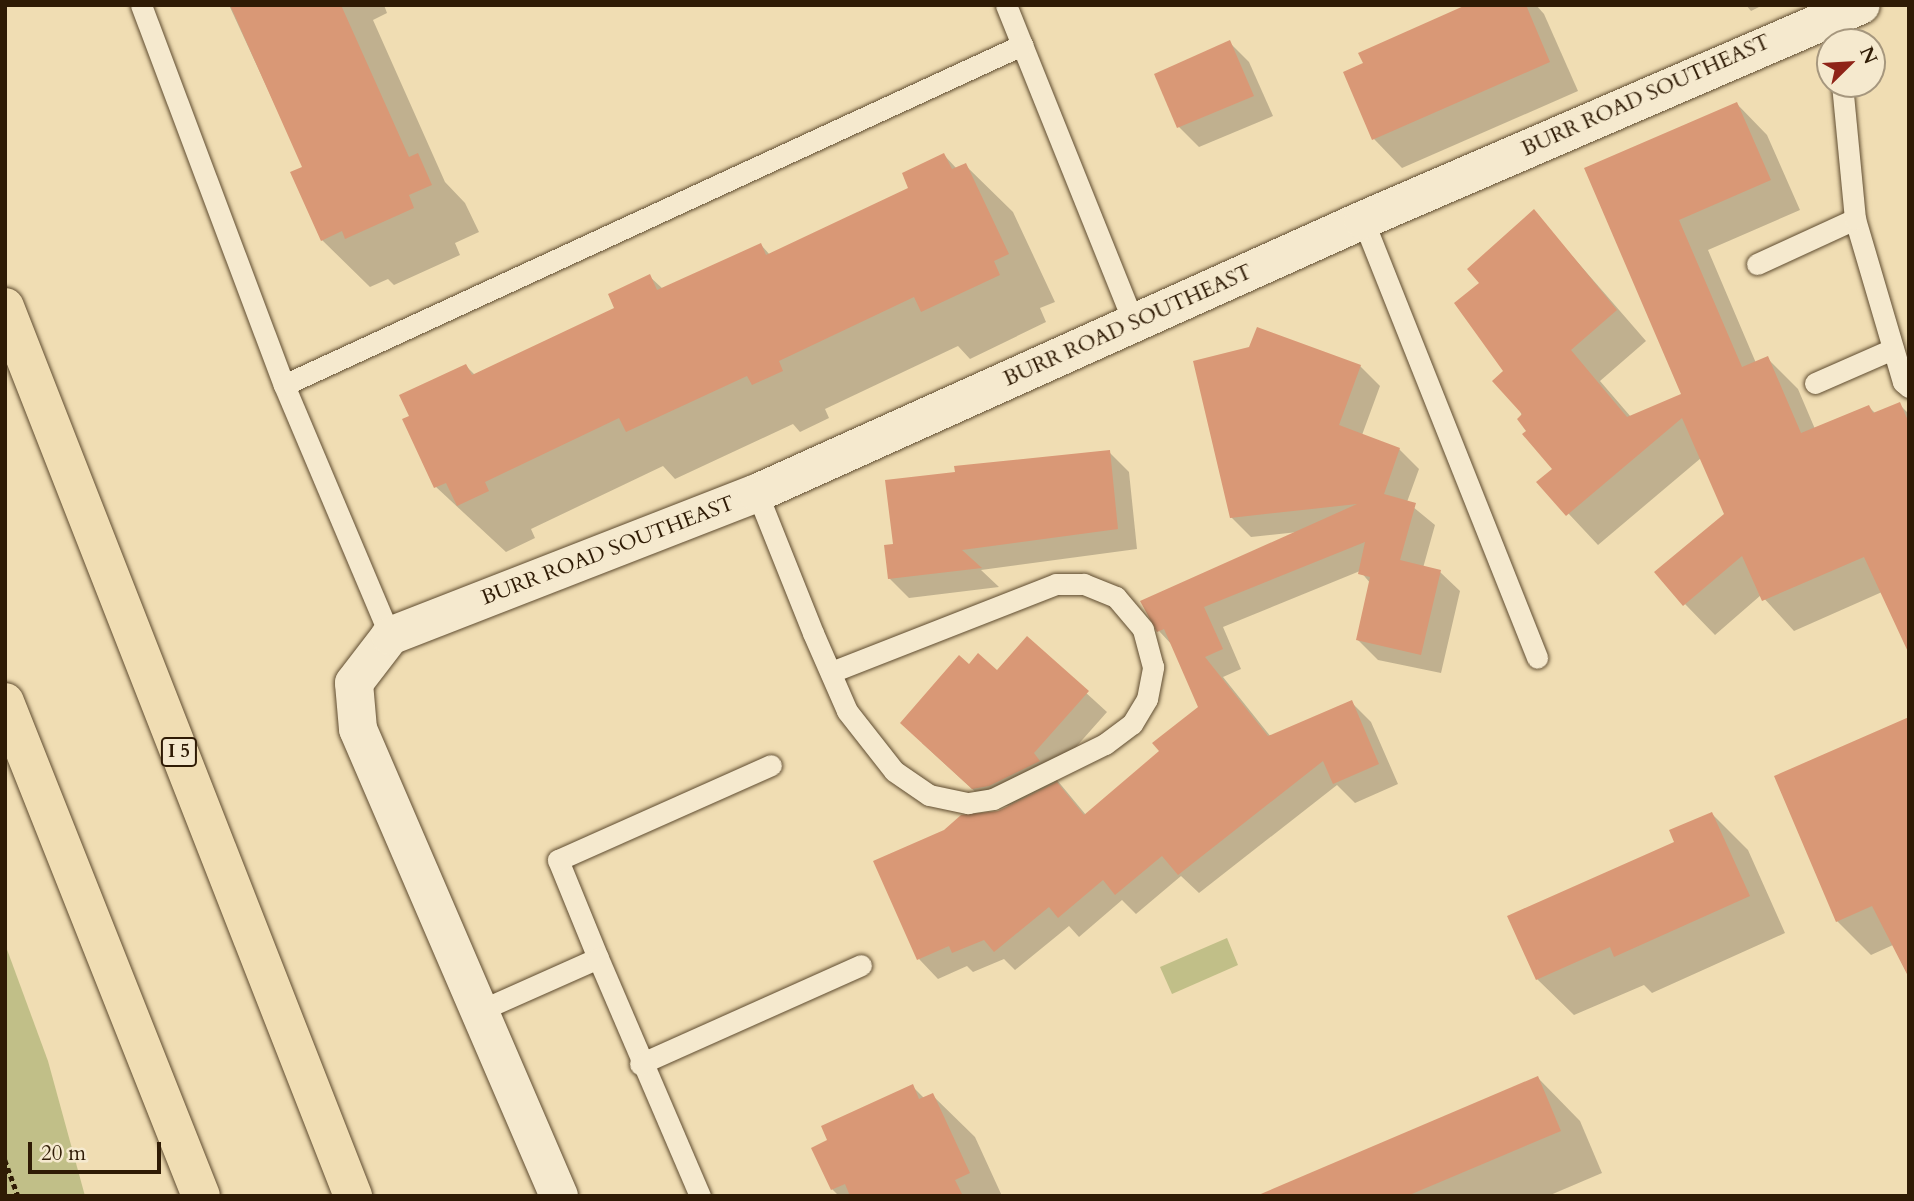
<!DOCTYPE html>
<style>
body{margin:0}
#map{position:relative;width:1914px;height:1201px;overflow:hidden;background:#f0ddb3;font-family:Cardo,serif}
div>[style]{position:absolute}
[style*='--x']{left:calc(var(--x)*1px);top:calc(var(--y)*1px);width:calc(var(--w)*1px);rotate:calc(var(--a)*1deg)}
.green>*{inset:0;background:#c1bf88}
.shadow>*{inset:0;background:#0003}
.building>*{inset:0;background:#d99876}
.path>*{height:4.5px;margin-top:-2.25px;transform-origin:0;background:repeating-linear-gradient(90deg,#2f1b05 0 5px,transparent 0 8.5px)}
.roads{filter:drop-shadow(0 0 2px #5f4c30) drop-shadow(0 0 2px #5f4c30)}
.lane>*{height:21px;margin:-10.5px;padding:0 10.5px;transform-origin:10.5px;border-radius:10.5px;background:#f5e9ce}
.street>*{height:38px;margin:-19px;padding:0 19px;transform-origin:19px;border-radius:19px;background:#f5e9ce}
.highway>*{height:38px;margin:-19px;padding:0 19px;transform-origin:19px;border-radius:19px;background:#f0ddb3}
span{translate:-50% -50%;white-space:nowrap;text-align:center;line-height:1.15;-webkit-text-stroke:5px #f5e9ce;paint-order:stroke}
.shield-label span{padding:2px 5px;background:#f5e9ce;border:2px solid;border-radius:5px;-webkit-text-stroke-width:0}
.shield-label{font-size:19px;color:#2f1b05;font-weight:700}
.street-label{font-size:21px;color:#2f1b05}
.frame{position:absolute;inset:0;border:7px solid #2f1b05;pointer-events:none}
.north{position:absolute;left:1816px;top:28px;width:70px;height:70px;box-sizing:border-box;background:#f5e9ce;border:2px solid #a6977e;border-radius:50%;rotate:66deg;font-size:19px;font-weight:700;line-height:28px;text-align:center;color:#2f1b05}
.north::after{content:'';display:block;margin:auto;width:24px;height:32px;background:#8f2418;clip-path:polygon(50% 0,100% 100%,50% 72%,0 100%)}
.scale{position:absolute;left:28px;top:1142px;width:133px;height:32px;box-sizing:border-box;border:4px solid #2f1b05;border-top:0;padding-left:9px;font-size:21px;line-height:24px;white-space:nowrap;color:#2f1b05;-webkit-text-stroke:5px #f5e9ce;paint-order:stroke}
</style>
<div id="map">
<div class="green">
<i style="clip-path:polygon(1227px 938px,1238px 965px,1172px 994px,1160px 967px)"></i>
<i style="clip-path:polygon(5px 944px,48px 1061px,85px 1196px,5px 1196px)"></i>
</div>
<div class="shadow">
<i style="clip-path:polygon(229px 5px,384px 5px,387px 13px,373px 20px,445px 182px,465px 203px,479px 232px,455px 243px,460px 255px,394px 285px,388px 279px,370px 287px,322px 240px,304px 168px)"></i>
<i style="clip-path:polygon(1469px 5px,1536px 5px,1544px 14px,1578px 91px,1402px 168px,1374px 139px)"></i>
<i style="clip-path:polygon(1746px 5px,1763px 5px,1751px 11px)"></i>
<i style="clip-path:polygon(1229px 42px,1249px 62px,1273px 116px,1199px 147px,1179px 127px,1156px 75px)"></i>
<i style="clip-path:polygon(1737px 104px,1767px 135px,1800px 210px,1708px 250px,1756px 363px,1767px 358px,1798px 389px,1815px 429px,1869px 407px,1876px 414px,1899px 404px,1909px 414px,1909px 642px,1882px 592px,1794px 631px,1761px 595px,1715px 635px,1685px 604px,1726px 515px,1701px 458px,1598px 545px,1539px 482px,1554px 470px,1528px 432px,1505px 371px,1482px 283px,1534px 212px,1646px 341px,1600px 381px,1631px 417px,1683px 395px,1586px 169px)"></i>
<i style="clip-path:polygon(944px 155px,957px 169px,965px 165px,1013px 212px,1055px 302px,1040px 308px,1046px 322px,970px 359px,958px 346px,825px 409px,829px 418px,800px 432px,793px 424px,675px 479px,663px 466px,531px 529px,535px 538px,506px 552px,436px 487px,411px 417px,466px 366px,475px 375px,616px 309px,649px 276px,663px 289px,761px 245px,770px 255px,910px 188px)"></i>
<i style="clip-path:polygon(1360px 366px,1380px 386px,1362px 435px,1399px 449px,1419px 469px,1407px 502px,1435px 525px,1423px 568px,1440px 572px,1460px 591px,1441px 673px,1378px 660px,1358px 640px,1371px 584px,1360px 571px,1223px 627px,1241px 669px,1223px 677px,1271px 737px,1351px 702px,1371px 722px,1398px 784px,1355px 803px,1337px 785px,1199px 893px,1181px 876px,1136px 914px,1122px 900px,1079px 937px,1069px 926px,1015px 970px,1004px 959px,973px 972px,967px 966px,938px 979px,919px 959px,999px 813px,1012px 805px,993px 808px,922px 743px,969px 667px,997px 672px,1027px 639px,1107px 712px,1052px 774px,1086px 815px,1161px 752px,1200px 708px,1173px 646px,1159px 631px,1298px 532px,1251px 537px,1231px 517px)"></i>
<i style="clip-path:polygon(1109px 452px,1129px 472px,1137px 549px,981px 570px,999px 587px,909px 598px,889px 578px,895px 546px)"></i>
<i style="clip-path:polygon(1909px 719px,1909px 977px,1893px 945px,1871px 955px,1837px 921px)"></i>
<i style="clip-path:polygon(1712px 814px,1748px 850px,1785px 933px,1652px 993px,1644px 985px,1574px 1015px,1537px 979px)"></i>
<i style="clip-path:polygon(1538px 1078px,1580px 1121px,1602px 1173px,1548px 1196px,1260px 1196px)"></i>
<i style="clip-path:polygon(912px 1086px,925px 1099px,932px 1095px,975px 1137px,1002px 1196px,839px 1196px,832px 1189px,829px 1141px)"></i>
</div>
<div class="building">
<i style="clip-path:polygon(230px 5px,341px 5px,409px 157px,418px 153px,432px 185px,409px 195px,414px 208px,345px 239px,342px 231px,321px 241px,290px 172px,302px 167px)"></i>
<i style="clip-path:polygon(1466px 5px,1526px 5px,1550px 62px,1372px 140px,1343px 72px,1363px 63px,1358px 53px)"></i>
<i style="clip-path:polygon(1230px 40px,1254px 96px,1177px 128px,1154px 74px)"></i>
<i style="clip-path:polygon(1737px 102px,1771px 180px,1679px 220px,1742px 367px,1768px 356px,1801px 433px,1869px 405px,1873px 413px,1900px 402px,1909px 423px,1909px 654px,1864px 557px,1762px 601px,1742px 556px,1683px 606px,1654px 572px,1724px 514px,1682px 418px,1566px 516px,1536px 482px,1552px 469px,1522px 434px,1526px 431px,1517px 419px,1522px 414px,1492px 381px,1503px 371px,1454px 303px,1479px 283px,1467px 269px,1534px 209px,1617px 310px,1571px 350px,1627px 417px,1681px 394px,1584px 168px)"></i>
<i style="clip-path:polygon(944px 153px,952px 169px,966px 163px,1009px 254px,994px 261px,1000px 275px,921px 312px,914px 297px,779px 361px,783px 371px,752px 385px,747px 376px,626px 432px,619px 418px,485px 482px,489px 491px,457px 506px,446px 483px,434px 488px,402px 419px,409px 416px,399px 395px,466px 364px,472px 375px,614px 308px,608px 294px,650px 274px,657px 290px,761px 243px,766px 255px,908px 188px,902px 173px)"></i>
<i style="clip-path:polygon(1257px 327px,1361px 365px,1339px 425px,1400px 448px,1384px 494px,1416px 503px,1400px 560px,1441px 570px,1421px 655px,1356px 640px,1370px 577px,1358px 574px,1365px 542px,1204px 607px,1223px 649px,1205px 657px,1268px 736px,1352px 700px,1379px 764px,1333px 784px,1323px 761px,1178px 875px,1162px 856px,1115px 895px,1103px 880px,1058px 918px,1049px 907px,994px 952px,984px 940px,952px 953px,949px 946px,917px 960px,873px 861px,944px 830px,961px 815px,998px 811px,1057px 782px,1084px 815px,1159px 751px,1152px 743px,1198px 707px,1164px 629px,1157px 632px,1140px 601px,1357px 504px,1230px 518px,1193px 361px,1249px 347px)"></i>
<i style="clip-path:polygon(1110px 450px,1118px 529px,962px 550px,982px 568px,888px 579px,884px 545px,893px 544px,885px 480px,955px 472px,954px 466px)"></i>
<i style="clip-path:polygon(1027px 636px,1089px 691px,1034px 753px,1040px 761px,989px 786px,972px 789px,900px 723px,959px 655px,969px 664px,978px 653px,997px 670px)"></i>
<i style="clip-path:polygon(1909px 717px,1909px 978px,1872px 906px,1836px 922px,1774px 776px)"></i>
<i style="clip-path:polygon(1712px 812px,1750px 896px,1614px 957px,1610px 947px,1536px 980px,1507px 916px,1674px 842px,1669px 830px)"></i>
<i style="clip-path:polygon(1538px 1076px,1561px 1131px,1407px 1196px,1256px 1196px)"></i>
<i style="clip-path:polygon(913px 1084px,919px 1099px,933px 1093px,970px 1173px,955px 1180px,963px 1196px,850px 1196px,845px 1184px,831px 1190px,811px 1148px,827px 1140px,821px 1126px)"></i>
</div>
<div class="path">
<i style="--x:5;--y:1160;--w:38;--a:70"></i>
</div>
<div class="roads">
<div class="lane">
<i style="--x:141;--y:5;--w:406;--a:69.4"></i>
<i style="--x:284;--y:385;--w:272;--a:67.1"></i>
<i style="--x:1006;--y:5;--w:343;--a:68.1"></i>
<i style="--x:1835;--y:13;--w:29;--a:84"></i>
<i style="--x:1855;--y:219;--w:170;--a:73.6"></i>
<i style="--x:1903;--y:382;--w:8;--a:40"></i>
<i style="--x:1363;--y:220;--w:471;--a:68.3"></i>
<i style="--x:1757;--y:264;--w:108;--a:-24.7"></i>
<i style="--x:1855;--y:219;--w:136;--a:-95.5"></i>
<i style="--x:1815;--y:383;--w:85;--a:-23.6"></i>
<i style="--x:284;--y:385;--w:813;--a:-24.74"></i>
<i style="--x:757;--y:493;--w:151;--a:68.2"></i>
<i style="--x:813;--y:633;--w:85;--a:66.4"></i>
<i style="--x:847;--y:711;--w:76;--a:51.9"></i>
<i style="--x:894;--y:771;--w:42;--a:34.4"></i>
<i style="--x:929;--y:795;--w:40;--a:12"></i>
<i style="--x:968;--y:803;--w:25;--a:-9"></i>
<i style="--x:993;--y:799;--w:125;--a:-26.2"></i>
<i style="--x:1105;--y:744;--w:34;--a:-37"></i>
<i style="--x:1132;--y:724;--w:29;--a:-59"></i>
<i style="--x:1147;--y:699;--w:33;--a:-79"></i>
<i style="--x:1153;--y:667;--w:39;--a:-105"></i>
<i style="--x:1143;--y:629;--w:42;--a:-130.2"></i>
<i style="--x:1116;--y:597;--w:35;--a:-158"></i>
<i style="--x:1084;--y:584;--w:28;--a:180"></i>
<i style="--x:1056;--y:584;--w:242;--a:158.6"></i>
<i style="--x:598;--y:958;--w:106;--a:-112.2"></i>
<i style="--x:558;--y:860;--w:233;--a:-24"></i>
<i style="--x:479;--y:1011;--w:130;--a:-24"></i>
<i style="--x:598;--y:958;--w:259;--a:66.8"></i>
<i style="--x:640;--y:1064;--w:242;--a:-24.1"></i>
</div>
<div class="street">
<i style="--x:559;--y:1196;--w:508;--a:-113.29"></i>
<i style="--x:358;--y:729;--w:46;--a:-95"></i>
<i style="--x:354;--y:683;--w:59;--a:-52.5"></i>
<i style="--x:390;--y:636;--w:394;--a:-21.3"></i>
<i style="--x:757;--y:493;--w:665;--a:-24.25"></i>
<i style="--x:1363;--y:220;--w:542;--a:-23.35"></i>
</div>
<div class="highway">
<i style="--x:5;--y:307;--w:955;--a:68.62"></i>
<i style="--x:5;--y:702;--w:531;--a:68.36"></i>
</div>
</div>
<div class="shield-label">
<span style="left:179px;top:752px">I 5</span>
</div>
<div class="street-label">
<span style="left:1646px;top:96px;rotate:-24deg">BURR ROAD SOUTHEAST</span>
<span style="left:1128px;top:326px;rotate:-24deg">BURR ROAD SOUTHEAST</span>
<span style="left:608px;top:551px;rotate:-21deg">BURR ROAD SOUTHEAST</span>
</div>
<div class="frame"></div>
<div class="north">N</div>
<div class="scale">20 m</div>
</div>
